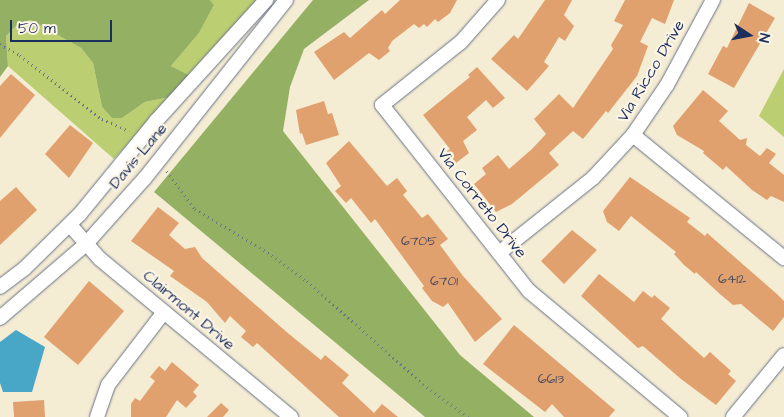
<!DOCTYPE html>
<style>
body{margin:0}
#map{position:relative;width:784px;height:417px;overflow:hidden;background:#f4ecd3;font-family:"Architects Daughter",sans-serif}
div>[style]{position:absolute}
[style*='--x']{left:calc(var(--x)*1px);top:calc(var(--y)*1px);width:calc(var(--w)*1px);rotate:calc(var(--a)*1deg)}
.green>*{inset:0;background:#bbce71}
.forest>*{inset:0;background:#94b163}
.water>*{inset:0;background:#48a7c7}
.building>*{inset:0;background:#e1a16e}
.path>*{height:2.5px;margin-top:-1.25px;transform-origin:0;background:repeating-linear-gradient(90deg,#677187 0 1px,transparent 0 5px)}
.roads{filter:drop-shadow(0 0 1px #677187) drop-shadow(0 0 1px #677187)}
.minor>*{height:14px;margin:-7px;padding:0 7px;transform-origin:7px;border-radius:7px;background:#fff}
span{translate:-50% -50%;white-space:nowrap;text-align:center;line-height:1.15;-webkit-text-stroke:4.5px #fcf5e5;paint-order:stroke}
.number-label{font-size:14px;color:#4c4c62}
.number-label span{-webkit-text-stroke-width:0}
.street-label{font-size:16px;color:#1b2f5e}
.north{position:absolute;left:724px;top:10px;width:50px;height:50px;-webkit-text-stroke:4px #fcf5e5;paint-order:stroke;rotate:101deg;font-size:14px;font-weight:700;line-height:20px;text-align:center;color:#1b2f5e}
.north::after{content:'';display:block;margin:auto;width:18px;height:22px;background:#1b2f5e;clip-path:polygon(50% 0,100% 100%,50% 72%,0 100%)}
.scale{position:absolute;left:10px;top:20px;width:102px;height:22px;box-sizing:border-box;border:2px solid #1b2f5e;border-top:0;padding-left:6px;font-size:15px;line-height:18px;white-space:nowrap;color:#1b2f5e;-webkit-text-stroke:4px #fcf5e5;paint-order:stroke}
</style>
<div id="map">
<div class="green">
<i style="clip-path:polygon(210px 0,259px 0,189px 75px,171px 66px,199px 33px,214px 5px)"></i>
<i style="clip-path:polygon(31px 20px,81px 48px,93px 63px,102px 107px,112px 118px,122px 118px,145px 102px,170px 97px,114px 159px,8px 66px,6px 36px,19px 23px)"></i>
<i style="clip-path:polygon(784px 69px,784px 137px,759px 116px)"></i>
</div>
<div class="forest">
<i style="clip-path:polygon(0 0,210px 0,214px 5px,199px 33px,171px 66px,189px 75px,170px 97px,145px 102px,122px 118px,112px 118px,102px 107px,93px 63px,81px 48px,31px 20px,19px 23px,6px 36px,8px 66px,0 77px)"></i>
<i style="clip-path:polygon(313px 0,369px 0,304px 49px,290px 87px,283px 131px,460px 355px,534px 417px,425px 417px,154px 192px)"></i>
</div>
<div class="water">
<i style="clip-path:polygon(16px 330px,45px 347px,32px 392px,3px 392px,0 383px,0 342px)"></i>
</div>
<div class="building">
<i style="clip-path:polygon(400px 0,457px 0,450px 13px,438px 22px,435px 19px,427px 27px,424px 24px,419px 28px,414px 24px,392px 41px,388px 48px,390px 51px,379px 60px,369px 53px,334px 80px,314px 52px,344px 32px,350px 38px,382px 10px,385px 14px)"></i>
<i style="clip-path:polygon(545px 0,572px 0,564px 15px,574px 26px,565px 41px,559px 37px,544px 62px,549px 66px,527px 91px,491px 59px,514px 35px,518px 39px)"></i>
<i style="clip-path:polygon(625px 0,674px 0,665px 24px,652px 18px,640px 42px,648px 46px,637px 76px,608px 113px,606px 111px,583px 139px,573px 131px,549px 153px,559px 165px,512px 204px,496px 212px,474px 184px,486px 174px,482px 168px,498px 155px,509px 169px,532px 149px,546px 134px,534px 119px,559px 94px,573px 108px,613px 49px,611px 45px,623px 25px,614px 21px)"></i>
<i style="clip-path:polygon(749px 3px,775px 18px,734px 88px,708px 74px,723px 46px,727px 48px)"></i>
<i style="clip-path:polygon(477px 67px,505px 98px,493px 108px,486px 100px,467px 117px,477px 130px,463px 141px,469px 153px,456px 163px,447px 151px,450px 149px,423px 115px,470px 77px,468px 75px)"></i>
<i style="clip-path:polygon(11px 74px,35px 95px,0 138px,0 86px)"></i>
<i style="clip-path:polygon(703px 90px,728px 111px,719px 121px,740px 140px,747px 138px,746px 145px,760px 156px,767px 148px,776px 154px,769px 163px,784px 175px,784px 202px,771px 196px,767px 200px,752px 190px,726px 166px,723px 170px,703px 153px,704px 151px,677px 135px,673px 126px)"></i>
<i style="clip-path:polygon(324px 101px,328px 114px,332px 113px,339px 135px,306px 145px,302px 133px,300px 134px,296px 110px)"></i>
<i style="clip-path:polygon(70px 125px,93px 143px,69px 178px,45px 154px)"></i>
<i style="clip-path:polygon(349px 141px,387px 186px,397px 178px,407px 191px,403px 195px,422px 218px,428px 214px,448px 239px,440px 245px,463px 276px,502px 319px,475px 342px,448px 303px,443px 307px,432px 301px,422px 288px,424px 286px,375px 219px,371px 223px,351px 198px,346px 203px,335px 191px,341px 186px,326px 163px)"></i>
<i style="clip-path:polygon(630px 177px,690px 218px,687px 222px,705px 236px,707px 233px,778px 295px,784px 301px,784px 317px,773px 331px,741px 304px,733px 305px,721px 295px,696px 272px,695px 274px,684px 265px,674px 254px,676px 252px,631px 216px,619px 231px,607px 222px,603px 211px)"></i>
<i style="clip-path:polygon(16px 187px,37px 210px,0 245px,0 201px)"></i>
<i style="clip-path:polygon(158px 207px,179px 223px,169px 235px,185px 249px,195px 247px,202px 258px,289px 334px,321px 360px,325px 355px,349px 375px,342px 383px,374px 413px,382px 404px,398px 417px,339px 417px,257px 343px,253px 347px,241px 337px,246px 331px,230px 316px,225px 323px,207px 302px,170px 276px,174px 271px,131px 241px)"></i>
<i style="clip-path:polygon(572px 230px,597px 250px,564px 284px,541px 261px)"></i>
<i style="clip-path:polygon(599px 274px,634px 302px,643px 291px,652px 298px,654px 295px,670px 308px,661px 319px,704px 358px,710px 352px,731px 371px,728px 374px,736px 381px,716px 405px,681px 379px,643px 346px,638px 348px,581px 296px)"></i>
<i style="clip-path:polygon(89px 281px,124px 311px,78px 365px,44px 337px)"></i>
<i style="clip-path:polygon(514px 325px,615px 410px,609px 417px,564px 417px,552px 404px,545px 412px,483px 364px)"></i>
<i style="clip-path:polygon(172px 362px,199px 385px,193px 392px,197px 396px,186px 408px,177px 400px,166px 417px,131px 417px,131px 404px,135px 398px,140px 401px,155px 381px,150px 377px,159px 366px,165px 371px)"></i>
<i style="clip-path:polygon(44px 400px,45px 417px,14px 417px,13px 402px)"></i>
<i style="clip-path:polygon(221px 403px,229px 410px,223px 417px,207px 417px)"></i>
</div>
<div class="path">
<i style="--x:0;--y:44;--w:23;--a:29"></i>
<i style="--x:20;--y:55;--w:104;--a:38"></i>
<i style="--x:102;--y:119;--w:30;--a:24"></i>
<i style="--x:167;--y:171;--w:47;--a:53.6"></i>
<i style="--x:195;--y:209;--w:90;--a:30.9"></i>
<i style="--x:272;--y:255;--w:44;--a:36.6"></i>
<i style="--x:307;--y:281;--w:155;--a:41.6"></i>
<i style="--x:423;--y:384;--w:56;--a:36.3"></i>
</div>
<div class="roads">
<div class="minor">
<i style="--x:498;--y:0;--w:56;--a:131.4"></i>
<i style="--x:461;--y:42;--w:101;--a:141.4"></i>
<i style="--x:382;--y:105;--w:237;--a:51.7"></i>
<i style="--x:529;--y:291;--w:197;--a:39.8"></i>
<i style="--x:633;--y:135;--w:195;--a:39.2"></i>
<i style="--x:70;--y:225;--w:45;--a:48.6"></i>
<i style="--x:100;--y:259;--w:248;--a:39.6"></i>
<i style="--x:499;--y:253;--w:120;--a:-38.6"></i>
<i style="--x:593;--y:178;--w:59;--a:-47.1"></i>
<i style="--x:633;--y:135;--w:60;--a:-55.8"></i>
<i style="--x:667;--y:85;--w:97;--a:-61.6"></i>
<i style="--x:0;--y:287;--w:31;--a:-37"></i>
<i style="--x:25;--y:268;--w:77;--a:-44.5"></i>
<i style="--x:80;--y:214;--w:120;--a:-50.7"></i>
<i style="--x:156;--y:121;--w:164;--a:-47.7"></i>
<i style="--x:0;--y:318;--w:112;--a:-40.7"></i>
<i style="--x:85;--y:245;--w:90;--a:-48.2"></i>
<i style="--x:145;--y:178;--w:227;--a:-51.6"></i>
<i style="--x:97;--y:417;--w:34;--a:-71"></i>
<i style="--x:108;--y:385;--w:92;--a:-52.5"></i>
<i style="--x:733;--y:417;--w:80;--a:-50.6"></i>
</div>
</div>
<div class="number-label">
<span style="left:419px;top:241px">6705</span>
<span style="left:732px;top:279px">6412</span>
<span style="left:444px;top:281px">6701</span>
<span style="left:551px;top:379px">6613</span>
</div>
<div class="street-label">
<span style="left:651px;top:71px;rotate:-59deg">Via Ricco Drive</span>
<span style="left:138px;top:156px;rotate:-50deg">Davis Lane</span>
<span style="left:482px;top:203px;rotate:52deg">Via Correto Drive</span>
<span style="left:189px;top:310px;rotate:40deg">Clairmont Drive</span>
</div>
<div class="north">N</div>
<div class="scale">50 m</div>
</div>
